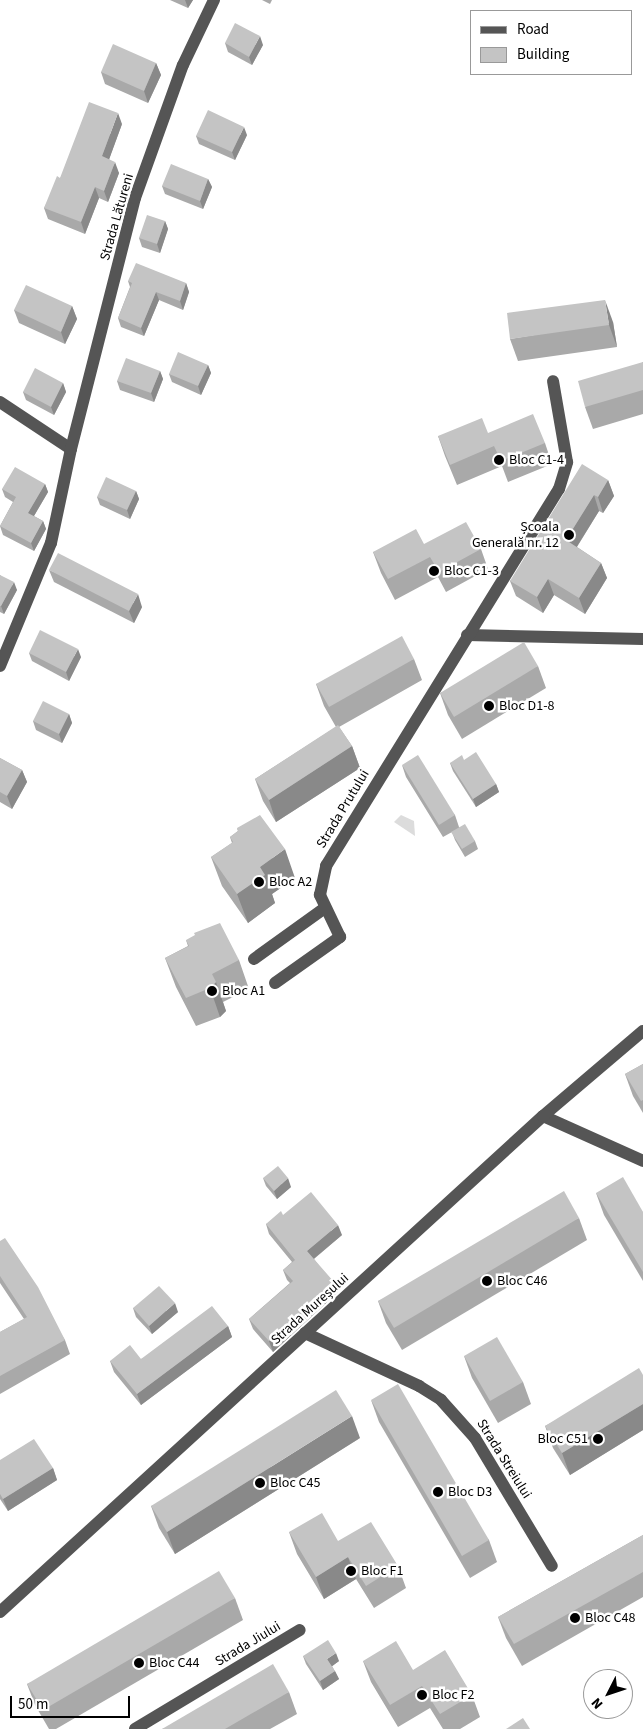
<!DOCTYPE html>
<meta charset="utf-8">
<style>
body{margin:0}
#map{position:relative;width:643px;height:1729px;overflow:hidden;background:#fff;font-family:"Source Sans 3",sans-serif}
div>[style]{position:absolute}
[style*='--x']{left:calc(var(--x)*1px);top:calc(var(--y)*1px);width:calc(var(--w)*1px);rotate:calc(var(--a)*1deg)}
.green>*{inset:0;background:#dcdcdc}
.minor>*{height:12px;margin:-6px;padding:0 6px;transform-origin:6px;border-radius:6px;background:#555}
.wall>*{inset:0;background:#a9a9a9}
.shaded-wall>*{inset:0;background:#898989}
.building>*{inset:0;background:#c4c4c4}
.dots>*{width:14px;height:14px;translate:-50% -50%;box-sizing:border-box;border:2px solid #fff;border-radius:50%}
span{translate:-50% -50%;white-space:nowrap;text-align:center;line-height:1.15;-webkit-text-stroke:5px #fff;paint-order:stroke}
.street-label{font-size:14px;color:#000}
.poi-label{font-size:14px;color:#000}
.left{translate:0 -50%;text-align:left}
.right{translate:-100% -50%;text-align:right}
.legend{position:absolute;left:470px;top:10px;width:162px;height:65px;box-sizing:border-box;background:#fff;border:1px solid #999;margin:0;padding:6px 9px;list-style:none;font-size:15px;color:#000}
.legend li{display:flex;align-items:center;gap:10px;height:25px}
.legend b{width:25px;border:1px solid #999}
.north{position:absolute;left:583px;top:1669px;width:50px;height:50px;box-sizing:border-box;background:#fff;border:1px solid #999;border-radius:50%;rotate:229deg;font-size:14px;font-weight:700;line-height:20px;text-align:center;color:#000}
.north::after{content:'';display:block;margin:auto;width:18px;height:22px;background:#000;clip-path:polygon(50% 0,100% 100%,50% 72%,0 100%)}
.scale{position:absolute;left:10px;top:1696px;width:120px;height:22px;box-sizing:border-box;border:2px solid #000;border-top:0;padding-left:6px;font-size:15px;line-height:18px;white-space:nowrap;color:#000;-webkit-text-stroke:4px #fff;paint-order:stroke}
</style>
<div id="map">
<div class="green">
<i style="clip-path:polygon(401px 815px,414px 821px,415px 836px,394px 822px)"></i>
</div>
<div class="minor">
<i style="--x:0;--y:402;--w:85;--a:33.5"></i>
<i style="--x:467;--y:635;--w:176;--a:1.3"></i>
<i style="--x:0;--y:666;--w:133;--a:-67.5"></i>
<i style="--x:51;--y:543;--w:96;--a:-78"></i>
<i style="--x:71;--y:449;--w:259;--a:-75.7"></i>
<i style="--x:135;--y:198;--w:141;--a:-70.2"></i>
<i style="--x:183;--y:65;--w:72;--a:-64.5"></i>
<i style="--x:254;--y:959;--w:87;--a:-35.7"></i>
<i style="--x:275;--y:983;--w:80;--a:-35.3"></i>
<i style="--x:340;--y:937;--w:47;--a:-115.5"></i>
<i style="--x:320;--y:895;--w:30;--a:-78"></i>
<i style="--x:326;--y:866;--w:443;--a:-58.3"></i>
<i style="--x:559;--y:489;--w:28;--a:-73"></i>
<i style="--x:567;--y:462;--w:82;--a:-99.8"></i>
<i style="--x:543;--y:1116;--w:110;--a:24.2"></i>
<i style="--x:305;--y:1333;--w:126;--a:24.9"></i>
<i style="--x:419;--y:1386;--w:26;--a:32"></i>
<i style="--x:441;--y:1400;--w:51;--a:48.2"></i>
<i style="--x:475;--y:1438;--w:149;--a:59"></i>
<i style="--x:0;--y:1612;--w:735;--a:-42.41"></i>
<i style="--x:543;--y:1116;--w:131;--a:-40.4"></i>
<i style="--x:135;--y:1729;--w:192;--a:-31"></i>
</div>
<div class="wall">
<i style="clip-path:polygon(170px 0,193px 0,188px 8px)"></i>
<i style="clip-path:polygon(262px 0,272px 0,270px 4px)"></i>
<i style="clip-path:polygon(225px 43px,263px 45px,252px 65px,228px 52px)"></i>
<i style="clip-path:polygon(156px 63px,161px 75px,148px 103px,105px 84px,101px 72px)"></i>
<i style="clip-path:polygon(122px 124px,109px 159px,119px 173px,108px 202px,99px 198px,85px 234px,48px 219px,44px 208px,60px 178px)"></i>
<i style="clip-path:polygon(247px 135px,235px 160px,199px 144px,196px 136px)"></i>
<i style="clip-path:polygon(208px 179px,212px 187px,203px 209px,165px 194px,162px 186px)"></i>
<i style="clip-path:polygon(165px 221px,168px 229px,160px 253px,142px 247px,139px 238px)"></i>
<i style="clip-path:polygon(128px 281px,186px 283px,189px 292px,183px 310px,159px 300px,144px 336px,121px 327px,118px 318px,130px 287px)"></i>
<i style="clip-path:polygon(72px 306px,77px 319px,65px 344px,19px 323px,14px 310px)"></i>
<i style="clip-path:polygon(613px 322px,617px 347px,518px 361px,510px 339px)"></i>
<i style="clip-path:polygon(643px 362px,643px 414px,593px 429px,585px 407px)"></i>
<i style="clip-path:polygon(208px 365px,211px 373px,201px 395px,172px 382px,169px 374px)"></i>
<i style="clip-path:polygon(160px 371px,163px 379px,154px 402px,120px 390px,117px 381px)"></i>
<i style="clip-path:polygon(63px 383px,66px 392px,54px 415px,26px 400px,23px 392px)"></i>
<i style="clip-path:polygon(488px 433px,545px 443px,552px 464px,508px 482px,502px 466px,457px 485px,445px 456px,438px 436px)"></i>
<i style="clip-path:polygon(608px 480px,614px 496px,603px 513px,599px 511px,577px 547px,601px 563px,607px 578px,585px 614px,554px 595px,543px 613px,516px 596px,510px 581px)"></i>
<i style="clip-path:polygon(45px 484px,48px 492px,34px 516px,43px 521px,46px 529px,34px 551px,3px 535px,0 526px,13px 502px,5px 497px,2px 489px)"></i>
<i style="clip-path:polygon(136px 491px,139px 499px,130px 519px,100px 505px,97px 497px)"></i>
<i style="clip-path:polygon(424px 544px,481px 549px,488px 569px,446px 592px,438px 577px,395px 600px,381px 573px,373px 552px)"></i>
<i style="clip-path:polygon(49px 570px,142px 607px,134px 623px,54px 582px)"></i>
<i style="clip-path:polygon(0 575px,17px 590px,4px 614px,0 612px)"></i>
<i style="clip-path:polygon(29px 653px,81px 657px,69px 681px,32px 661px)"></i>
<i style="clip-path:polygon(414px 659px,422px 680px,339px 727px,352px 746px,360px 768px,276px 822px,263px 801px,255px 779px,336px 727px,324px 706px,316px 684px)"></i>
<i style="clip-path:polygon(538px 666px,546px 688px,462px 739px,448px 715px,440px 693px)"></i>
<i style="clip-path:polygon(69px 714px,72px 723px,62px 743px,36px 730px,33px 721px)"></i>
<i style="clip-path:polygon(0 758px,22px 770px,27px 782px,12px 809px,0 802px)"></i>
<i style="clip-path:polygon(464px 760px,496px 784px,499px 792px,476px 807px,453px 771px,450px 763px)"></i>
<i style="clip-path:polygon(402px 765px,455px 815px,459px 827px,475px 841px,478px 849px,465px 857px,455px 840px,452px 832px,443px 837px,406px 777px)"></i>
<i style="clip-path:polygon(237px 828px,295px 878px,272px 894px,275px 903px,248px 923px,222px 886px,211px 857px,232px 843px,230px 837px,238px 831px)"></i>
<i style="clip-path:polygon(186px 940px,239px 960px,249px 989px,223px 1002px,226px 1011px,220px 1017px,196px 1026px,176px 987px,165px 958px,188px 946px)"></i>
<i style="clip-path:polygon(643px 1064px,643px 1113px,633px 1096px,625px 1074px)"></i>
<i style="clip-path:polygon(263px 1178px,291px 1187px,277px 1199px,266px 1186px)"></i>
<i style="clip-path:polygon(596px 1193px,643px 1212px,643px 1281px,604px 1215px)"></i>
<i style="clip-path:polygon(283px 1215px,342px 1235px,314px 1259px,338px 1292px,273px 1352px,253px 1329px,249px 1319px,290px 1283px,287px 1280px,283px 1270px,292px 1262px,269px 1234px,266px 1224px)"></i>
<i style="clip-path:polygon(579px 1218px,587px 1240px,402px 1350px,386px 1323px,378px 1301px)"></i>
<i style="clip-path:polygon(0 1241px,65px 1340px,70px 1354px,0 1394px,0 1332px,24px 1319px,0 1283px)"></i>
<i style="clip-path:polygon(133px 1308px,178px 1312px,152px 1334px,136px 1317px)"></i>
<i style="clip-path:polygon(228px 1326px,232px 1337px,141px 1405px,114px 1372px,110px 1361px,141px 1359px)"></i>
<i style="clip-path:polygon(464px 1356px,523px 1382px,531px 1404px,498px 1423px,472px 1378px)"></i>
<i style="clip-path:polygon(643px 1375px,643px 1430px,570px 1475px,553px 1448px,545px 1426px)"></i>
<i style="clip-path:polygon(371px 1400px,489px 1540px,497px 1562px,470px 1578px,379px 1422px)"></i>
<i style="clip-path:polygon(360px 1438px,175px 1554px,159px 1528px,151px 1506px)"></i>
<i style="clip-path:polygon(0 1460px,53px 1468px,57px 1480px,8px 1511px,0 1499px)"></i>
<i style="clip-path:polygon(289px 1532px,338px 1541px,398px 1566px,406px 1588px,374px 1608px,356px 1579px,324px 1599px,297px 1554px)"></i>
<i style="clip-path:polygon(643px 1535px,643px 1597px,522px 1666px,506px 1638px,498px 1617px)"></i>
<i style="clip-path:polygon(235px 1598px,243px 1620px,56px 1729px,49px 1729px,35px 1705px,27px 1684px)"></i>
<i style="clip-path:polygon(303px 1656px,339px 1661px,332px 1666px,339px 1679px,323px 1690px,306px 1664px)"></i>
<i style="clip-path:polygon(363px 1661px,413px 1670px,472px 1695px,480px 1717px,460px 1729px,443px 1729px,430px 1708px,398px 1727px,371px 1682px)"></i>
<i style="clip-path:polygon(289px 1692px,297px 1714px,270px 1729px,162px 1729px)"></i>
</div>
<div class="shaded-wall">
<i style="clip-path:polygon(185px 0,193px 0,188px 8px)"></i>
<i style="clip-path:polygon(260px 36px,263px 45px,252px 65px,249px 57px)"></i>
<i style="clip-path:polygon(156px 63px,161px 75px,148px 103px,144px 91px)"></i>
<i style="clip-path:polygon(118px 113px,122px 124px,106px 168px,102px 156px)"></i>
<i style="clip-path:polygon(244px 127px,247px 135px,235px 160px,232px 152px)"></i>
<i style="clip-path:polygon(115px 162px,119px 173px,108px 202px,104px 191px)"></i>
<i style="clip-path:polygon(208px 179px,212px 187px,203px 209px,200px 201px)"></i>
<i style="clip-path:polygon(95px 187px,99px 198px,85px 234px,81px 222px)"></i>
<i style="clip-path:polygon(165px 221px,168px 229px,160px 253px,157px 244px)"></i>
<i style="clip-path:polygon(186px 283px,189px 292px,183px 310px,180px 301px)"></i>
<i style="clip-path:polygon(156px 292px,159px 300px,144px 336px,141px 328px)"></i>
<i style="clip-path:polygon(605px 300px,613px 322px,617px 347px,609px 325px)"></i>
<i style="clip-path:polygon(72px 306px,77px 319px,65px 344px,61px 332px)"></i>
<i style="clip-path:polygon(208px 365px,211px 373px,201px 395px,198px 386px)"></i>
<i style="clip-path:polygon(160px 371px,163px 379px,154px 402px,151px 393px)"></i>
<i style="clip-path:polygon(63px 383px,66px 392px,54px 415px,51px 407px)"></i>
<i style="clip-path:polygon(608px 480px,614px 496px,603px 513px,598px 497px)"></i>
<i style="clip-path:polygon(45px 484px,48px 492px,31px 521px,28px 513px)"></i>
<i style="clip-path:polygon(136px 491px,139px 499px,130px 519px,127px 510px)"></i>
<i style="clip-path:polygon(594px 495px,599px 511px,571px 556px,566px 540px)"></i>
<i style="clip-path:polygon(43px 521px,46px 529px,34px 551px,31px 543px)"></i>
<i style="clip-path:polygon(601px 563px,607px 578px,585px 614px,579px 598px)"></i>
<i style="clip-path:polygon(548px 579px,554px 595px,543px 613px,537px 597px)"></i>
<i style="clip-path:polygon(14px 582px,17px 590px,4px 614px,1px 606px)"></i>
<i style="clip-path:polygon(138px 594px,142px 607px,134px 623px,129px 611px)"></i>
<i style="clip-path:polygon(78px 649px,81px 657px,69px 681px,66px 672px)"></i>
<i style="clip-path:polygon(69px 714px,72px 723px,62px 743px,59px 734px)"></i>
<i style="clip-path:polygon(352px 746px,360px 768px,276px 822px,269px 800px)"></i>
<i style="clip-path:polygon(22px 770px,27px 782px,12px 809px,7px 796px)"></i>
<i style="clip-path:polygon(496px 784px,499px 792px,476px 807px,473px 799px)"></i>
<i style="clip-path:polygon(285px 849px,295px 878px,272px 894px,275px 903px,248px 923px,237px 894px,260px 867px)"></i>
<i style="clip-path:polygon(216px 982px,226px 1011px,220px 1017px,210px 988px)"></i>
<i style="clip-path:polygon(288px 1178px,291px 1187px,277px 1199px,274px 1191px)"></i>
<i style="clip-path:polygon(338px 1225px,342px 1235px,311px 1261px,307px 1251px)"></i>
<i style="clip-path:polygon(334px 1282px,338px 1292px,273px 1352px,269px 1341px)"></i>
<i style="clip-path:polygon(175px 1303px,178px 1312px,152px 1334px,149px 1326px)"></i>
<i style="clip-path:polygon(228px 1326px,232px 1337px,141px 1405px,137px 1394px)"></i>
<i style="clip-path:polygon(643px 1404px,643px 1430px,570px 1475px,562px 1453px)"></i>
<i style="clip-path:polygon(352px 1416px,360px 1438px,175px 1554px,167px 1532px)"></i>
<i style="clip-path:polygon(53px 1468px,57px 1480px,8px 1511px,3px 1499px)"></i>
<i style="clip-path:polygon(348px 1557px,356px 1579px,324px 1599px,316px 1577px)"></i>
<i style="clip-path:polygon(336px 1653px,339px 1661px,331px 1667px,327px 1659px)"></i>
<i style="clip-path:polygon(335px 1671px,339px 1679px,323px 1690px,320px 1681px)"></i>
</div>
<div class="building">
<i style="clip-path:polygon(235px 23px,260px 36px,249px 57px,225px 43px)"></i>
<i style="clip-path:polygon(113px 44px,156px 63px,144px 91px,101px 72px)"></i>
<i style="clip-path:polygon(89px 102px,118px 113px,102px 156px,115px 162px,104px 191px,95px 187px,81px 222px,44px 208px,57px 176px,60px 178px)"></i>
<i style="clip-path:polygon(208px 110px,244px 127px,232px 152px,196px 136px)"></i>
<i style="clip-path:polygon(171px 164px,208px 179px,200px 201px,162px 186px)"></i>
<i style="clip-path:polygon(147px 215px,165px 221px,157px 244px,139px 238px)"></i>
<i style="clip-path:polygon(136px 263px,186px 283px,180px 301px,156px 292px,141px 328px,118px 318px,132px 283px,128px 281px)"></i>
<i style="clip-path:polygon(26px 285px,72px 306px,61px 332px,14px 310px)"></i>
<i style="clip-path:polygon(605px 300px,609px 325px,510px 339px,507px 313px)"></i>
<i style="clip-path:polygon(178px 352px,208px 365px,198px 386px,169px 374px)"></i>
<i style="clip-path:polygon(126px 358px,160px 371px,151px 393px,117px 381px)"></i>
<i style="clip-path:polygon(643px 362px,643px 390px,585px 407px,578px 381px)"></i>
<i style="clip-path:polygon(35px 368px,63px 383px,51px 407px,23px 392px)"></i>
<i style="clip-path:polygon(533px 414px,545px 443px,501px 461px,494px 446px,450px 465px,438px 436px,482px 418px,488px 433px)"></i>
<i style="clip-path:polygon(582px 464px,608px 480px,598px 497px,594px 495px,566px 540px,601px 563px,579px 598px,548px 579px,537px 597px,510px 581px)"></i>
<i style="clip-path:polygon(15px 467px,45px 484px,28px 513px,43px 521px,31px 543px,0 526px,16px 497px,2px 489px)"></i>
<i style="clip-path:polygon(106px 477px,136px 491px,127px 510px,97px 497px)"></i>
<i style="clip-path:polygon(466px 522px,481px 549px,439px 572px,430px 557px,388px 579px,373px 552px,416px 529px,424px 544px)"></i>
<i style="clip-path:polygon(58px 553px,138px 594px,129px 611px,49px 570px)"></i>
<i style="clip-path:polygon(0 575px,14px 582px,1px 606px,0 606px)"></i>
<i style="clip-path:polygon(40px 630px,78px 649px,66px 672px,29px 653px)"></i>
<i style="clip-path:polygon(402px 636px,414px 659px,329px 707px,316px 684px)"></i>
<i style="clip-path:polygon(524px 642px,538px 666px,454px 717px,440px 693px)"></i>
<i style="clip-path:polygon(43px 701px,69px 714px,59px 734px,33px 721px)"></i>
<i style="clip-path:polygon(338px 725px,352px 746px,269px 800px,255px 779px)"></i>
<i style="clip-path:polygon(476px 752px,496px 784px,473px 799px,450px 763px,462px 755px,464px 760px)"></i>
<i style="clip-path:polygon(418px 755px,455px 815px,439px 825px,402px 765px)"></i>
<i style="clip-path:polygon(0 758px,22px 770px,7px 796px,0 792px)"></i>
<i style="clip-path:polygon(260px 815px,285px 849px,260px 867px,265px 875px,237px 894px,211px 857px,233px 842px,230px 837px,238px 831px,237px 828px)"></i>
<i style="clip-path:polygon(465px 824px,475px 841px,462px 849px,451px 832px)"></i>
<i style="clip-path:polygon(220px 923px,239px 960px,212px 974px,216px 982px,210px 988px,186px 998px,165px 958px,189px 946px,186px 940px,195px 935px,194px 933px)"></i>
<i style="clip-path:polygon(643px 1064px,643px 1100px,641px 1101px,625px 1074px)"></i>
<i style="clip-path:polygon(278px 1166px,288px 1178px,274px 1191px,263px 1178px)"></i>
<i style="clip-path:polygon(623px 1177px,643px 1212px,643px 1272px,596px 1193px)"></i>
<i style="clip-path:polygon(564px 1191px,579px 1218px,394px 1328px,378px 1301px)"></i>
<i style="clip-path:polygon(311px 1192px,338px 1225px,307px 1251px,334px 1282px,269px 1341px,249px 1319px,293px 1281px,283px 1270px,295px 1260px,266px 1224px,281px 1211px,283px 1215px)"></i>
<i style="clip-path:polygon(5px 1238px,38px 1287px,65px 1340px,0 1376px,0 1332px,27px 1317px,0 1276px,0 1241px)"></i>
<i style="clip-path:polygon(159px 1286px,175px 1303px,149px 1326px,133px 1308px)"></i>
<i style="clip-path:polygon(212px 1306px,228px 1326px,137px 1394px,110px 1361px,130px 1345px,141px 1359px)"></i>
<i style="clip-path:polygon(497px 1337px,523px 1382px,490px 1401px,464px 1356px)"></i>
<i style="clip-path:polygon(639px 1368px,643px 1375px,643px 1404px,562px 1453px,545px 1426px)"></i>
<i style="clip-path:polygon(398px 1384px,489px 1540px,462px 1556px,371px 1400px)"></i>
<i style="clip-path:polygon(336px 1390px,352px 1416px,167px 1532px,151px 1506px)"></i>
<i style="clip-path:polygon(34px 1439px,53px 1468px,3px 1499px,0 1494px,0 1460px)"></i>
<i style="clip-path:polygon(322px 1513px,338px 1541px,371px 1522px,398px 1566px,366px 1586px,348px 1557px,316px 1577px,289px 1532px)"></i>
<i style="clip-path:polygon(643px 1535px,643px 1572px,514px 1644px,498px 1617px)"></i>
<i style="clip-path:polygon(219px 1571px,235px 1598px,43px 1710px,27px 1684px)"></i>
<i style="clip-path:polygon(328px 1640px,336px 1653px,327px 1659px,335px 1671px,320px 1681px,303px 1656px)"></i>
<i style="clip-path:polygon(396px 1641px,413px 1670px,445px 1650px,472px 1695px,440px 1714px,422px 1686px,390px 1705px,363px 1661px)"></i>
<i style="clip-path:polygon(273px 1664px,289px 1692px,225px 1729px,162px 1729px)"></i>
<i style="clip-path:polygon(523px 1718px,530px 1729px,506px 1729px)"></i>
</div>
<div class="dots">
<i style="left:499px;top:460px;background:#000"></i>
<i style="left:569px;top:535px;background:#000"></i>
<i style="left:434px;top:571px;background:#000"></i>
<i style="left:489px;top:706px;background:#000"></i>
<i style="left:259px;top:882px;background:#000"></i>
<i style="left:212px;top:991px;background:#000"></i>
<i style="left:487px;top:1281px;background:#000"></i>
<i style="left:598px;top:1439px;background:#000"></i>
<i style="left:260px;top:1483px;background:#000"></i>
<i style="left:438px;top:1492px;background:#000"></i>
<i style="left:351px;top:1571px;background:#000"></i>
<i style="left:575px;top:1618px;background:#000"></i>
<i style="left:139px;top:1663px;background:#000"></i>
<i style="left:422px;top:1695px;background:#000"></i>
</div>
<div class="street-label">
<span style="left:117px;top:217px;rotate:-74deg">Strada Lătureni</span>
<span style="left:343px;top:809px;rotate:-59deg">Strada Prutului</span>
<span style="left:310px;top:1309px;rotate:-42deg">Strada Mureșului</span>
<span style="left:504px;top:1459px;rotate:58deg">Strada Streiului</span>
<span style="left:248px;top:1644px;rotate:-31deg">Strada Jiului</span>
</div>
<div class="poi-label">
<span class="left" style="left:509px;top:460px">Bloc C1-4</span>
<span class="right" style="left:559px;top:535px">Școala<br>Generală nr. 12</span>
<span class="left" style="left:444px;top:571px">Bloc C1-3</span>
<span class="left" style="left:499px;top:706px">Bloc D1-8</span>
<span class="left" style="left:269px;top:882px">Bloc A2</span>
<span class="left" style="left:222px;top:991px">Bloc A1</span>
<span class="left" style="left:497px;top:1281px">Bloc C46</span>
<span class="right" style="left:588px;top:1439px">Bloc C51</span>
<span class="left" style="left:270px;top:1483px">Bloc C45</span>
<span class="left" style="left:448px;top:1492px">Bloc D3</span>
<span class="left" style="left:361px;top:1571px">Bloc F1</span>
<span class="left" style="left:585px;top:1618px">Bloc C48</span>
<span class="left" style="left:149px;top:1663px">Bloc C44</span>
<span class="left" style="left:432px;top:1695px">Bloc F2</span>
</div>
<ul class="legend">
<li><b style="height:6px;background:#555"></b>Road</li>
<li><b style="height:14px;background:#c4c4c4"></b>Building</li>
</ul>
<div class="north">N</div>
<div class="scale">50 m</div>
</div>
